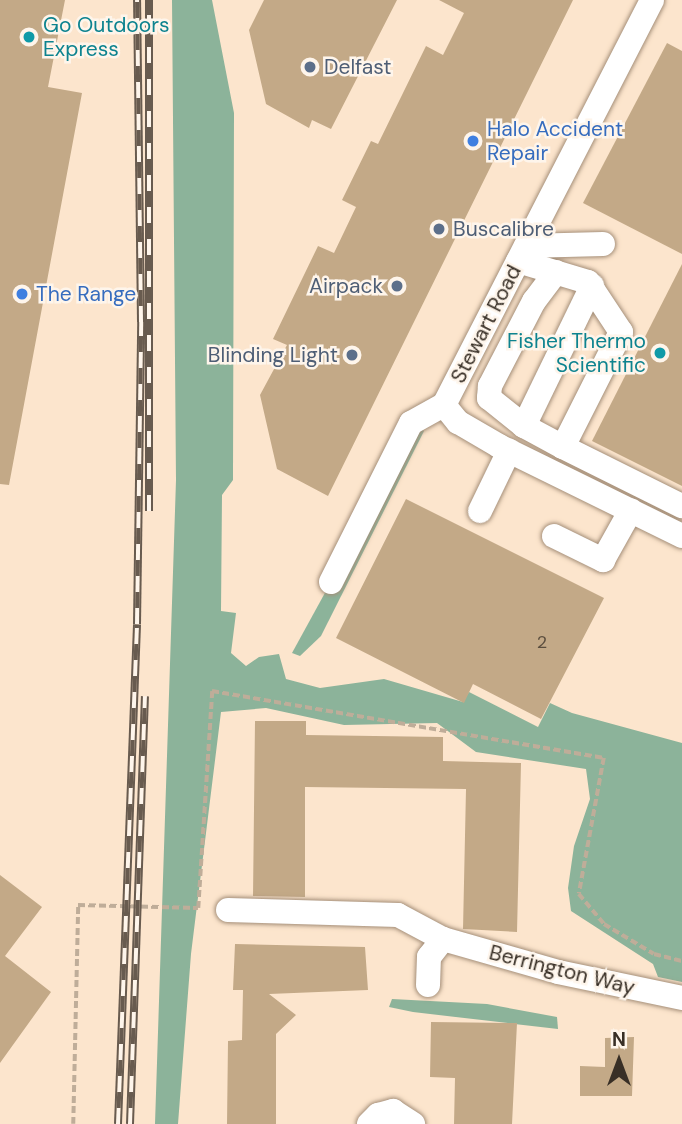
<!DOCTYPE html>
<style>
body{margin:0}
#map{position:relative;width:682px;height:1124px;overflow:hidden;background:#fce5cd;font-family:"DM Sans",sans-serif}
div>[style]{position:absolute}
[style*='--x']{left:calc(var(--x)*1px);top:calc(var(--y)*1px);width:calc(var(--w)*1px);rotate:calc(var(--a)*1deg)}
.forest>*{inset:0;background:#8cb39a}
.building>*{inset:0;background:#c3a987}
.path>*{height:3.5px;margin-top:-1.75px;transform-origin:0;background:repeating-linear-gradient(90deg,#bfad99 0 7px,transparent 0 10.5px)}
.roads{filter:drop-shadow(0 0 2px #a58f79) drop-shadow(0 0 2px #a58f79)}
.minor>*{height:24px;margin:-12px;padding:0 12px;transform-origin:12px;border-radius:12px;background:#fff}
.rail>*{height:8px;margin-top:-4px;transform-origin:0;background:repeating-linear-gradient(90deg,#fef5eb 0 16px,#685b4f 0 32px);box-sizing:border-box;border-block:2px solid #685b4f}
.dots>*{width:19px;height:19px;translate:-50% -50%;box-sizing:border-box;border:4px solid #fef5eb;border-radius:50%}
span{translate:-50% -50%;white-space:nowrap;text-align:center;line-height:1.15;-webkit-text-stroke:5px #fef5eb;paint-order:stroke}
.number-label{font-size:18px;color:#5b4e3e}
.number-label span{-webkit-text-stroke-width:0}
.culture-label{font-size:21px;color:#0d838f}
.left{translate:0 -50%;text-align:left}
.right{translate:-100% -50%;text-align:right}
.service-label{font-size:21px;color:#4e5e75}
.shop-label{font-size:21px;color:#366cbe}
.street-label{font-size:21px;color:#382f26}
.north{position:absolute;left:584px;top:1026px;width:70px;height:70px;-webkit-text-stroke:5px #fef5eb;paint-order:stroke;rotate:0deg;font-size:19px;font-weight:700;line-height:28px;text-align:center;color:#382f26}
.north::after{content:'';display:block;margin:auto;width:24px;height:32px;background:#382f26;clip-path:polygon(50% 0,100% 100%,50% 72%,0 100%)}
</style>
<div id="map">
<div class="forest">
<i style="clip-path:polygon(172px 0,212px 0,234px 113px,233px 480px,222px 495px,221px 611px,236px 613px,231px 653px,246px 666px,259px 657px,279px 654px,286px 679px,320px 688px,384px 679px,463px 702px,469px 692px,538px 727px,550px 703px,572px 713px,682px 743px,682px 982px,658px 977px,653px 964px,571px 911px,568px 888px,574px 846px,590px 799px,586px 769px,476px 752px,437px 723px,344px 725px,266px 708px,221px 712px,191px 954px,178px 1124px,155px 1124px,176px 480px)"></i>
<i style="clip-path:polygon(417px 425px,424px 431px,321px 636px,300px 656px,292px 653px)"></i>
<i style="clip-path:polygon(392px 999px,487px 1004px,557px 1017px,558px 1029px,413px 1012px,389px 1007px)"></i>
</div>
<div class="building">
<i style="clip-path:polygon(0 0,65px 0,48px 87px,82px 93px,9px 485px,0 484px)"></i>
<i style="clip-path:polygon(264px 0,397px 0,331px 129px,312px 120px,309px 128px,266px 104px,249px 30px)"></i>
<i style="clip-path:polygon(439px 0,573px 0,328px 496px,277px 469px,260px 395px,287px 345px,273px 339px,318px 246px,334px 253px,356px 207px,342px 200px,371px 141px,378px 144px,426px 46px,443px 55px,464px 13px)"></i>
<i style="clip-path:polygon(667px 43px,682px 51px,682px 254px,583px 203px)"></i>
<i style="clip-path:polygon(682px 264px,682px 486px,592px 441px)"></i>
<i style="clip-path:polygon(406px 499px,604px 598px,541px 719px,473px 684px,464px 703px,336px 638px)"></i>
<i style="clip-path:polygon(255px 721px,306px 721px,306px 735px,443px 737px,443px 761px,521px 763px,517px 932px,463px 929px,466px 789px,305px 787px,305px 897px,253px 896px)"></i>
<i style="clip-path:polygon(0 875px,42px 907px,5px 956px,51px 992px,0 1063px)"></i>
<i style="clip-path:polygon(235px 944px,365px 947px,368px 990px,269px 994px,296px 1015px,276px 1034px,276px 1124px,227px 1124px,228px 1041px,242px 1040px,243px 990px,233px 990px)"></i>
<i style="clip-path:polygon(431px 1022px,517px 1023px,512px 1124px,454px 1124px,455px 1078px,430px 1077px)"></i>
<i style="clip-path:polygon(634px 1037px,632px 1096px,580px 1096px,580px 1066px,605px 1067px,605px 1038px)"></i>
</div>
<div class="path">
<i style="--x:73;--y:1124;--w:219;--a:-88.7"></i>
<i style="--x:78;--y:905;--w:120;--a:1.4"></i>
<i style="--x:198;--y:908;--w:217;--a:-86.3"></i>
<i style="--x:212;--y:691;--w:398;--a:9.7"></i>
<i style="--x:604;--y:758;--w:138;--a:100.4"></i>
<i style="--x:579;--y:894;--w:39;--a:50"></i>
<i style="--x:604;--y:924;--w:58;--a:31"></i>
<i style="--x:654;--y:954;--w:29;--a:14"></i>
</div>
<div class="roads">
<div class="minor">
<i style="--x:526;--y:246;--w:77;--a:-1.5"></i>
<i style="--x:518;--y:261;--w:73;--a:16.7"></i>
<i style="--x:588;--y:282;--w:60;--a:56.6"></i>
<i style="--x:621;--y:332;--w:129;--a:116.8"></i>
<i style="--x:563;--y:447;--w:133;--a:26.4"></i>
<i style="--x:556;--y:272;--w:36;--a:127"></i>
<i style="--x:534;--y:301;--w:96;--a:117.4"></i>
<i style="--x:490;--y:386;--w:12;--a:95"></i>
<i style="--x:489;--y:398;--w:45;--a:38.7"></i>
<i style="--x:524;--y:426;--w:44;--a:28.3"></i>
<i style="--x:444;--y:405;--w:455;--a:-62.8"></i>
<i style="--x:444;--y:405;--w:22;--a:51"></i>
<i style="--x:458;--y:422;--w:48;--a:30.3"></i>
<i style="--x:499;--y:446;--w:204;--a:26.2"></i>
<i style="--x:524;--y:426;--w:156;--a:-64.1"></i>
<i style="--x:480;--y:511;--w:67;--a:-64.2"></i>
<i style="--x:554;--y:536;--w:55;--a:26.1"></i>
<i style="--x:603;--y:560;--w:57;--a:-60.8"></i>
<i style="--x:331;--y:582;--w:178;--a:-63.3"></i>
<i style="--x:411;--y:423;--w:38;--a:-29"></i>
<i style="--x:228;--y:910;--w:170;--a:1.7"></i>
<i style="--x:398;--y:915;--w:51;--a:28.1"></i>
<i style="--x:443;--y:939;--w:120;--a:16"></i>
<i style="--x:558;--y:972;--w:127;--a:11.8"></i>
<i style="--x:428;--y:985;--w:28;--a:-88"></i>
<i style="--x:429;--y:957;--w:23;--a:-52"></i>
<i style="--x:369;--y:1124;--w:13;--a:-45"></i>
<i style="--x:378;--y:1115;--w:16;--a:-15"></i>
<i style="--x:393;--y:1111;--w:24;--a:33"></i>
</div>
</div>
<div class="rail">
<i style="--x:149;--y:511;--w:511;--a:-90"></i>
<i style="--x:118;--y:1124;--w:500;--a:-87.82"></i>
<i style="--x:137;--y:624;--w:302;--a:-89.2"></i>
<i style="--x:141;--y:322;--w:322;--a:-90.7"></i>
<i style="--x:130;--y:1124;--w:428;--a:-88"></i>
</div>
<div class="dots">
<i style="left:29px;top:37px;background:#0f9aa8"></i>
<i style="left:310px;top:67px;background:#5c6f8a"></i>
<i style="left:473px;top:141px;background:#3f7fe0"></i>
<i style="left:439px;top:229px;background:#5c6f8a"></i>
<i style="left:397px;top:286px;background:#5c6f8a"></i>
<i style="left:22px;top:294px;background:#3f7fe0"></i>
<i style="left:660px;top:353px;background:#0f9aa8"></i>
<i style="left:352px;top:355px;background:#5c6f8a"></i>
</div>
<div class="number-label">
<span style="left:542px;top:642px">2</span>
</div>
<div class="culture-label">
<span class="left" style="left:43px;top:37px">Go Outdoors<br>Express</span>
<span class="right" style="left:646px;top:353px">Fisher Thermo<br>Scientific</span>
</div>
<div class="service-label">
<span class="left" style="left:324px;top:67px">Delfast</span>
<span class="left" style="left:453px;top:229px">Buscalibre</span>
<span class="right" style="left:383px;top:286px">Airpack</span>
<span class="right" style="left:338px;top:355px">Blinding Light</span>
</div>
<div class="shop-label">
<span class="left" style="left:487px;top:141px">Halo Accident<br>Repair</span>
<span class="left" style="left:36px;top:294px">The Range</span>
</div>
<div class="street-label">
<span style="left:486px;top:324px;rotate:-63deg">Stewart Road</span>
<span style="left:562px;top:970px;rotate:14deg">Berrington Way</span>
</div>
<div class="north">N</div>
</div>
